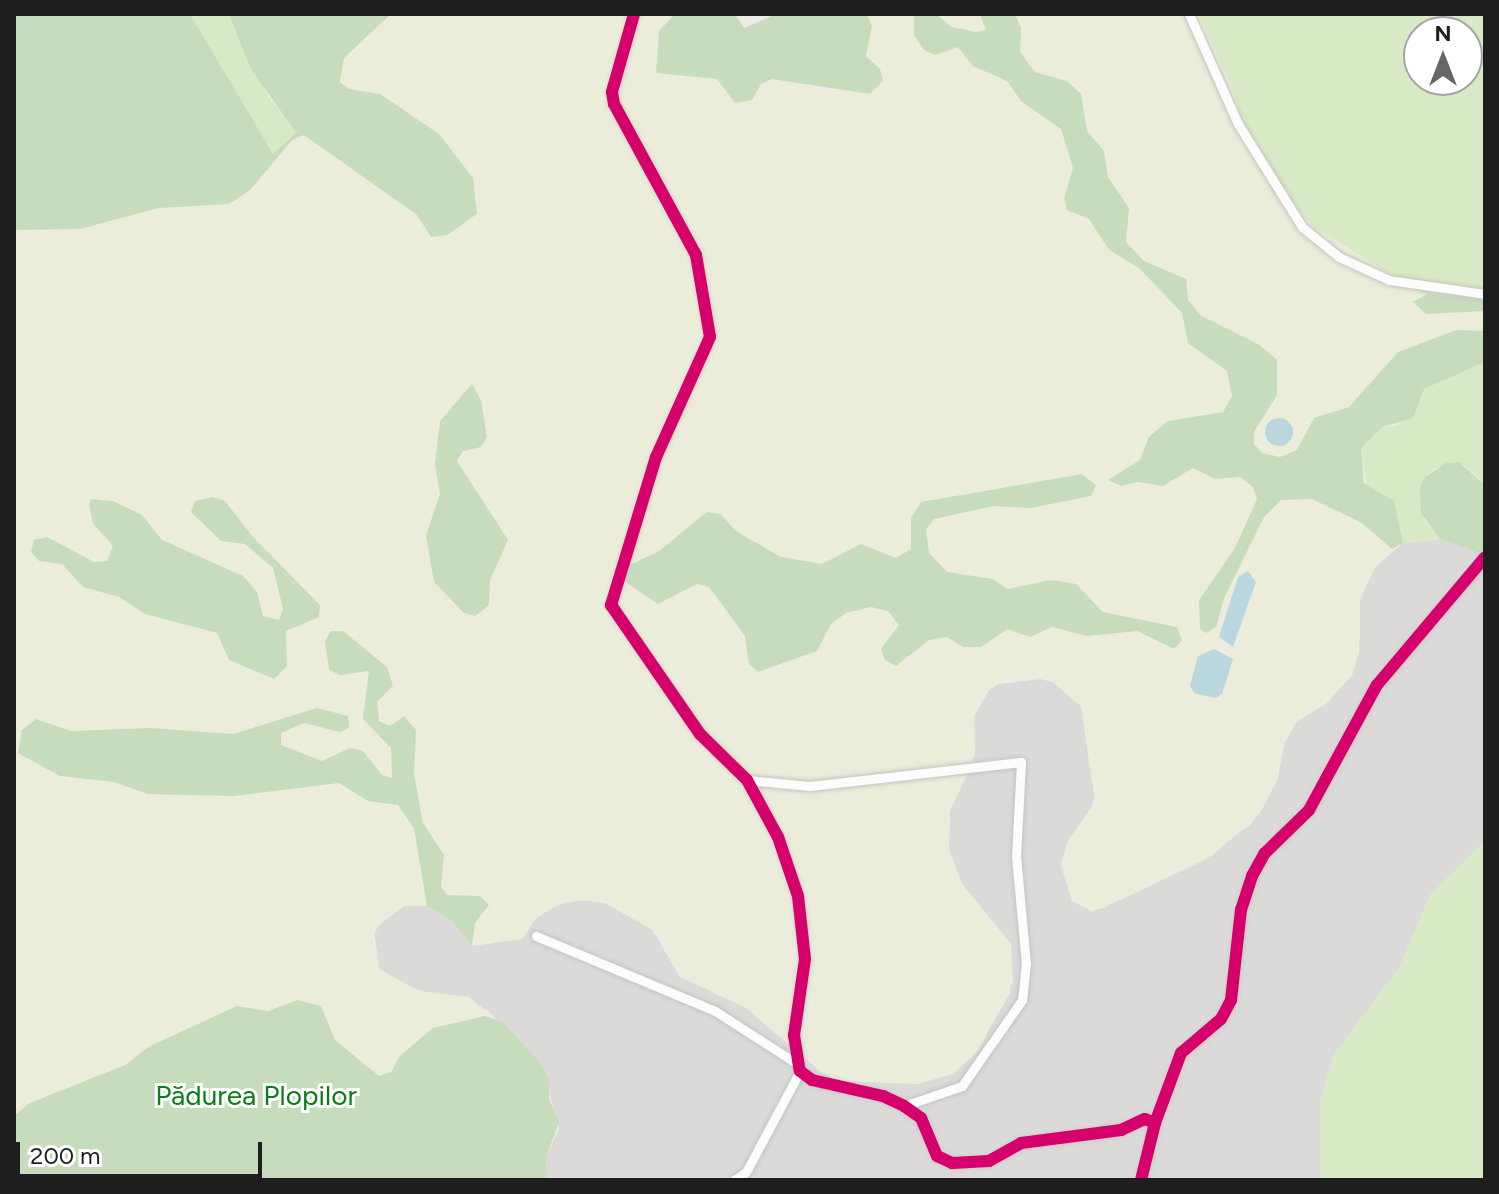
<!DOCTYPE html>
<meta charset="utf-8">
<style>
body{margin:0}
#map{position:relative;width:1499px;height:1194px;overflow:hidden;background:#ecebe7;font-family:Figtree,sans-serif}
div>[style]{position:absolute}
[style*='--x']{left:calc(var(--x)*1px);top:calc(var(--y)*1px);width:calc(var(--w)*1px);rotate:calc(var(--a)*1deg)}
.residential>*{inset:0;background:#dbdad8}
.farmland>*{inset:0;background:#ebedda}
.grass>*{inset:0;background:#d8eac5}
.forest>*{inset:0;background:#c6dcbc}
.water>*{inset:0;background:#bad7e0}
.round{border-radius:50%}
.roads{filter:drop-shadow(0 0 2px #c5c4c3) drop-shadow(0 0 2px #c5c4c3)}
.minor>*{height:9px;margin:-4.5px;padding:0 4.5px;transform-origin:4.5px;border-radius:4.5px;background:#fcfcfb}
.cycleway>*{height:12px;margin:-6px;padding:0 6px;transform-origin:6px;border-radius:6px;background:#d6006c}
span{translate:-50% -50%;white-space:nowrap;text-align:center;line-height:1.15;-webkit-text-stroke:6px #fff;paint-order:stroke}
.park-label{font-size:28px;color:#0a7e16}
.frame{position:absolute;inset:0;border:16px solid #1e1e1e;pointer-events:none}
.north{position:absolute;left:1403px;top:16px;width:80px;height:80px;box-sizing:border-box;background:#fff;border:2px solid #a5a5a5;border-radius:50%;rotate:0deg;font-size:22px;font-weight:700;line-height:32px;text-align:center;color:#1e1e1e}
.north::after{content:'';display:block;margin:auto;width:28px;height:36px;background:#666664;clip-path:polygon(50% 0,100% 100%,50% 72%,0 100%)}
.scale{position:absolute;left:16px;top:1142px;width:246px;height:36px;box-sizing:border-box;border:4px solid #1e1e1e;border-top:0;padding-left:10px;font-size:24px;line-height:28px;white-space:nowrap;color:#1e1e1e;-webkit-text-stroke:6px #fff;paint-order:stroke}
</style>
<div id="map">
<div class="residential">
<i style="clip-path:polygon(1440px 539px,1485px 555px,1485px 841px,1430px 895px,1401px 965px,1334px 1055px,1320px 1102px,1320px 1180px,547px 1180px,546px 1158px,559px 1128px,541px 1064px,487px 1010px,405px 986px,379px 969px,374px 929px,404px 906px,427px 906px,452px 921px,472px 946px,522px 939px,536px 918px,557px 905px,581px 900px,605px 903px,650px 925px,679px 976px,746px 1008px,821px 1072px,844px 1081px,918px 1084px,972px 1058px,1010px 993px,1011px 944px,962px 884px,949px 849px,950px 811px,971px 766px,974px 716px,992px 685px,1041px 679px,1053px 682px,1081px 706px,1096px 790px,1090px 813px,1067px 842px,1090px 911px,1103px 908px,1202px 861px,1252px 823px,1277px 781px,1284px 744px,1296px 722px,1352px 675px,1360px 638px,1359px 600px,1375px 567px,1403px 543px)"></i>
</div>
<div class="farmland">
<i style="clip-path:polygon(evenodd,391px 14px,675px 14px,659px 31px,654px 49px,661px 75px,717px 79px,727px 94px,785px 79px,820px 90px,876px 92px,880px 69px,866px 56px,868px 38px,855px 15px,813px 14px,914px 14px,919px 45px,940px 52px,958px 47px,973px 66px,1007px 81px,1061px 129px,1074px 175px,1064px 198px,1077px 216px,1094px 223px,1109px 250px,1134px 264px,1182px 313px,1188px 343px,1227px 371px,1232px 396px,1223px 412px,1168px 421px,1149px 437px,1140px 460px,1108px 480px,1121px 486px,1139px 482px,1163px 486px,1193px 468px,1222px 478px,1240px 477px,1253px 487px,1255px 504px,1231px 554px,1202px 594px,1197px 624px,1219px 621px,1225px 596px,1264px 517px,1287px 497px,1318px 501px,1362px 523px,1392px 549px,1375px 567px,1360px 600px,1359px 652px,1352px 675px,1327px 703px,1296px 722px,1284px 744px,1277px 781px,1260px 813px,1213px 855px,1103px 908px,1091px 911px,1072px 901px,1061px 866px,1067px 842px,1095px 802px,1081px 706px,1053px 682px,1041px 679px,1004px 680px,984px 694px,974px 716px,975px 754px,950px 811px,949px 849px,962px 884px,1011px 944px,1013px 981px,980px 1048px,953px 1074px,918px 1084px,832px 1078px,746px 1008px,679px 976px,658px 933px,605px 903px,581px 900px,557px 905px,536px 918px,522px 939px,475px 944px,475px 923px,484px 916px,486px 899px,447px 894px,441px 886px,440px 850px,423px 823px,414px 774px,416px 730px,410px 719px,390px 726px,379px 721px,377px 703px,393px 686px,393px 679px,383px 663px,337px 630px,325px 641px,351px 671px,369px 671px,363px 719px,391px 748px,392px 777px,382px 775px,363px 751px,350px 749px,322px 761px,281px 745px,286px 729px,310px 723px,340px 732px,348px 716px,311px 707px,233px 734px,150px 728px,72px 731px,43px 719px,22px 730px,18px 753px,60px 776px,114px 782px,148px 794px,241px 795px,339px 783px,349px 785px,368px 801px,403px 808px,414px 828px,427px 906px,404px 906px,382px 918px,372px 939px,379px 969px,419px 991px,469px 997px,492px 1016px,439px 1026px,396px 1061px,391px 1072px,379px 1076px,335px 1040px,325px 1011px,316px 1002px,298px 1000px,268px 1011px,237px 1006px,150px 1046px,125px 1065px,30px 1103px,14px 1116px,14px 230px,80px 229px,159px 208px,229px 204px,250px 190px,292px 140px,304px 135px,417px 216px,431px 237px,447px 235px,479px 208px,473px 178px,421px 119px,398px 111px,374px 92px,349px 89px,340px 82px,344px 58px,391px 14px,477px 388px,488px 430px,457px 461px,508px 540px,490px 580px,489px 605px,459px 608px,434px 582px,428px 541px,440px 494px,435px 464px,442px 415px,477px 388px,391px 14px,1083px 474px,1096px 485px,1091px 496px,1031px 508px,994px 506px,934px 519px,926px 529px,929px 553px,947px 572px,992px 579px,1008px 589px,1051px 580px,1076px 584px,1103px 612px,1171px 625px,1157px 644px,1137px 631px,1087px 636px,1052px 627px,1024px 636px,1007px 629px,981px 647px,963px 647px,947px 637px,929px 640px,907px 662px,893px 635px,896px 619px,871px 607px,846px 613px,831px 624px,817px 651px,765px 672px,709px 587px,697px 584px,676px 598px,628px 586px,630px 565px,659px 551px,707px 512px,720px 514px,737px 532px,781px 557px,822px 564px,861px 544px,896px 558px,911px 549px,911px 518px,921px 502px,1083px 474px,391px 14px,213px 497px,225px 501px,253px 537px,320px 605px,307px 622px,286px 631px,284px 672px,256px 675px,234px 664px,217px 633px,145px 614px,119px 597px,83px 587px,62px 564px,34px 558px,31px 552px,31px 546px,47px 537px,94px 562px,107px 561px,113px 546px,97px 527px,95px 499px,113px 501px,147px 519px,162px 540px,243px 576px,257px 592px,263px 616px,279px 620px,283px 609px,273px 568px,245px 544px,226px 543px,195px 517px,201px 498px,213px 497px,391px 14px,1256px 582px,1238px 644px,1222px 643px,1220px 634px,1236px 586px,1256px 582px,391px 14px,1214px 649px,1229px 653px,1232px 662px,1223px 691px,1215px 698px,1190px 689px,1214px 649px)"></i>
<i style="clip-path:polygon(936px 14px,980px 14px,986px 30px,957px 29px)"></i>
<i style="clip-path:polygon(evenodd,1015px 14px,1199px 14px,1234px 92px,1244px 127px,1290px 200px,1314px 227px,1406px 280px,1423px 294px,1417px 297px,1433px 315px,1485px 311px,1485px 331px,1462px 329px,1398px 352px,1349px 407px,1320px 416px,1307px 428px,1297px 450px,1280px 457px,1262px 453px,1254px 444px,1254px 432px,1275px 401px,1280px 366px,1258px 344px,1200px 315px,1188px 300px,1182px 278px,1144px 261px,1126px 242px,1129px 208px,1108px 177px,1104px 151px,1087px 131px,1086px 106px,1067px 81px,1041px 75px,1027px 62px,1020px 52px,1015px 14px,1274px 416px,1294px 426px,1289px 443px,1265px 441px,1262px 435px,1274px 416px)"></i>
</div>
<div class="grass">
<i style="clip-path:polygon(190px 14px,229px 14px,268px 96px,297px 134px,279px 152px,273px 155px,265px 144px)"></i>
<i style="clip-path:polygon(evenodd,1199px 14px,1485px 14px,1485px 299px,1423px 294px,1314px 227px,1290px 200px,1244px 127px,1234px 92px,1199px 14px,1419px 32px,1467px 32px,1467px 80px,1419px 80px,1419px 32px)"></i>
<i style="clip-path:polygon(1485px 362px,1485px 485px,1465px 465px,1435px 468px,1425px 477px,1424px 519px,1440px 539px,1403px 543px,1384px 494px,1367px 488px,1361px 448px,1383px 427px,1396px 426px,1414px 412px,1424px 389px)"></i>
<i style="clip-path:polygon(1485px 841px,1485px 1180px,1320px 1180px,1320px 1102px,1334px 1055px,1401px 965px,1430px 895px)"></i>
</div>
<div class="forest">
<i style="clip-path:polygon(14px 14px,190px 14px,273px 154px,296px 133px,251px 69px,229px 14px,391px 14px,344px 58px,340px 82px,349px 89px,380px 94px,439px 134px,473px 178px,477px 214px,447px 235px,431px 237px,417px 215px,304px 135px,292px 140px,250px 190px,229px 204px,159px 208px,80px 229px,14px 230px)"></i>
<i style="clip-path:polygon(675px 14px,735px 14px,744px 28px,777px 14px,867px 15px,872px 26px,866px 56px,880px 69px,883px 81px,870px 94px,772px 79px,761px 84px,752px 100px,735px 103px,717px 79px,656px 73px,659px 31px)"></i>
<i style="clip-path:polygon(914px 14px,936px 14px,952px 27px,976px 32px,986px 30px,980px 14px,1015px 14px,1021px 28px,1020px 52px,1027px 62px,1035px 72px,1067px 81px,1081px 94px,1087px 131px,1104px 151px,1108px 177px,1129px 208px,1126px 242px,1144px 261px,1186px 279px,1188px 300px,1200px 315px,1258px 344px,1277px 360px,1277px 395px,1254px 432px,1254px 444px,1262px 453px,1280px 457px,1297px 450px,1314px 418px,1349px 407px,1398px 352px,1456px 330px,1485px 331px,1485px 362px,1424px 389px,1413px 418px,1383px 427px,1361px 448px,1364px 483px,1394px 501px,1403px 543px,1392px 549px,1362px 523px,1312px 499px,1281px 500px,1264px 517px,1225px 596px,1216px 627px,1206px 633px,1200px 629px,1199px 600px,1235px 548px,1257px 499px,1253px 487px,1240px 477px,1215px 479px,1193px 468px,1163px 486px,1138px 482px,1121px 486px,1108px 480px,1140px 460px,1149px 437px,1168px 421px,1223px 412px,1232px 396px,1227px 371px,1188px 343px,1182px 313px,1139px 268px,1109px 250px,1089px 219px,1067px 210px,1064px 198px,1073px 168px,1061px 129px,1021px 101px,1007px 81px,973px 66px,958px 47px,935px 55px,924px 50px,914px 35px)"></i>
<i style="clip-path:polygon(1429px 293px,1485px 299px,1485px 311px,1426px 314px,1413px 302px)"></i>
<i style="clip-path:polygon(472px 384px,481px 400px,487px 437px,481px 447px,463px 451px,457px 461px,508px 540px,490px 580px,489px 605px,475px 616px,464px 613px,434px 582px,426px 535px,440px 494px,435px 464px,440px 421px)"></i>
<i style="clip-path:polygon(1459px 462px,1485px 485px,1485px 555px,1440px 539px,1421px 513px,1420px 488px,1425px 477px,1446px 463px)"></i>
<i style="clip-path:polygon(1082px 474px,1096px 485px,1091px 496px,1031px 508px,994px 506px,934px 519px,926px 529px,929px 553px,947px 572px,992px 579px,1008px 589px,1051px 580px,1076px 584px,1103px 612px,1177px 627px,1182px 640px,1174px 649px,1137px 631px,1087px 636px,1052px 627px,1030px 637px,1007px 629px,981px 647px,963px 647px,947px 637px,929px 640px,896px 666px,885px 660px,881px 649px,899px 625px,888px 611px,871px 607px,846px 613px,831px 624px,817px 651px,758px 672px,749px 664px,745px 636px,709px 587px,697px 584px,658px 604px,624px 581px,630px 565px,659px 551px,707px 512px,720px 514px,737px 532px,781px 557px,822px 564px,861px 544px,896px 558px,911px 549px,911px 518px,921px 502px)"></i>
<i style="clip-path:polygon(213px 497px,225px 501px,253px 537px,320px 605px,319px 617px,286px 631px,287px 666px,274px 679px,229px 660px,217px 633px,145px 614px,119px 597px,83px 587px,62px 564px,39px 561px,31px 552px,34px 540px,47px 537px,94px 562px,107px 561px,113px 546px,93px 523px,89px 505px,91px 499px,113px 501px,142px 515px,162px 540px,243px 576px,257px 592px,263px 616px,279px 620px,283px 609px,273px 568px,245px 544px,221px 541px,191px 512px,195px 501px)"></i>
<i style="clip-path:polygon(331px 631px,343px 631px,387px 667px,393px 686px,377px 702px,379px 721px,390px 726px,404px 716px,416px 730px,414px 774px,423px 823px,444px 855px,441px 887px,447px 895px,480px 896px,489px 905px,475px 923px,472px 946px,452px 921px,427px 906px,414px 828px,398px 805px,368px 801px,339px 783px,234px 796px,148px 794px,114px 782px,60px 776px,18px 753px,22px 730px,36px 719px,72px 731px,150px 728px,233px 734px,317px 708px,348px 716px,349px 728px,340px 732px,304px 723px,281px 733px,281px 745px,322px 761px,350px 748px,363px 751px,382px 775px,392px 778px,391px 748px,363px 719px,369px 671px,340px 675px,329px 670px,325px 641px)"></i>
<i style="clip-path:polygon(298px 1000px,321px 1006px,335px 1040px,379px 1076px,391px 1072px,400px 1056px,433px 1028px,485px 1016px,503px 1022px,541px 1064px,549px 1080px,549px 1099px,559px 1122px,546px 1158px,547px 1180px,14px 1180px,14px 1116px,30px 1103px,125px 1065px,150px 1046px,237px 1006px,268px 1011px)"></i>
</div>
<div class="water">
<i class="round" style="left:1265px;top:418px;width:28px;height:28px"></i>
<i style="clip-path:polygon(1248px 571px,1256px 582px,1233px 647px,1219px 637px,1238px 577px)"></i>
<i style="clip-path:polygon(1214px 649px,1233px 659px,1222px 694px,1215px 698px,1194px 693px,1190px 686px,1198px 656px)"></i>
</div>
<div class="roads">
<div class="minor">
<i style="--x:634;--y:14;--w:81;--a:105.8"></i>
<i style="--x:612;--y:92;--w:12;--a:81"></i>
<i style="--x:614;--y:104;--w:172;--a:61.5"></i>
<i style="--x:696;--y:255;--w:83;--a:80.3"></i>
<i style="--x:710;--y:337;--w:132;--a:114.2"></i>
<i style="--x:656;--y:457;--w:155;--a:106.9"></i>
<i style="--x:611;--y:605;--w:157;--a:55.4"></i>
<i style="--x:700;--y:734;--w:66;--a:44.4"></i>
<i style="--x:747;--y:780;--w:65;--a:61.5"></i>
<i style="--x:778;--y:837;--w:62;--a:71.3"></i>
<i style="--x:798;--y:896;--w:63;--a:83.7"></i>
<i style="--x:805;--y:959;--w:77;--a:98.2"></i>
<i style="--x:794;--y:1035;--w:36;--a:81"></i>
<i style="--x:800;--y:1071;--w:15;--a:37"></i>
<i style="--x:812;--y:1080;--w:73;--a:12.7"></i>
<i style="--x:883;--y:1096;--w:23;--a:25"></i>
<i style="--x:904;--y:1106;--w:21;--a:35"></i>
<i style="--x:921;--y:1118;--w:41;--a:67.2"></i>
<i style="--x:937;--y:1156;--w:17;--a:25"></i>
<i style="--x:952;--y:1163;--w:37;--a:-3"></i>
<i style="--x:989;--y:1161;--w:37;--a:-29"></i>
<i style="--x:1021;--y:1143;--w:101;--a:-7.4"></i>
<i style="--x:1121;--y:1130;--w:26;--a:-25"></i>
<i style="--x:1145;--y:1119;--w:11;--a:22"></i>
<i style="--x:1189;--y:14;--w:120;--a:66"></i>
<i style="--x:1238;--y:124;--w:121;--a:58.1"></i>
<i style="--x:1302;--y:227;--w:48;--a:39"></i>
<i style="--x:1339;--y:257;--w:55;--a:24.7"></i>
<i style="--x:1389;--y:280;--w:97;--a:8.3"></i>
<i style="--x:747;--y:780;--w:63;--a:5.4"></i>
<i style="--x:810;--y:786;--w:212;--a:-6.5"></i>
<i style="--x:1021;--y:762;--w:94;--a:93"></i>
<i style="--x:1016;--y:856;--w:107;--a:84.7"></i>
<i style="--x:1026;--y:963;--w:37;--a:96"></i>
<i style="--x:1022;--y:1000;--w:105;--a:124.9"></i>
<i style="--x:962;--y:1086;--w:61;--a:161"></i>
<i style="--x:536;--y:936;--w:194;--a:22.7"></i>
<i style="--x:715;--y:1011;--w:100;--a:32.7"></i>
<i style="--x:734;--y:1180;--w:14;--a:-34"></i>
<i style="--x:746;--y:1172;--w:115;--a:-61.9"></i>
<i style="--x:1141;--y:1180;--w:59;--a:-76.2"></i>
<i style="--x:1155;--y:1123;--w:75;--a:-69.6"></i>
<i style="--x:1181;--y:1053;--w:52;--a:-40.4"></i>
<i style="--x:1221;--y:1019;--w:21;--a:-62"></i>
<i style="--x:1231;--y:1000;--w:91;--a:-83.7"></i>
<i style="--x:1241;--y:910;--w:36;--a:-72"></i>
<i style="--x:1252;--y:876;--w:26;--a:-61"></i>
<i style="--x:1265;--y:853;--w:62;--a:-44.3"></i>
<i style="--x:1309;--y:810;--w:142;--a:-61.5"></i>
<i style="--x:1377;--y:685;--w:167;--a:-49.8"></i>
</div>
</div>
<div class="cycleway">
<i style="--x:634;--y:14;--w:81;--a:105.8"></i>
<i style="--x:612;--y:92;--w:12;--a:81"></i>
<i style="--x:614;--y:104;--w:172;--a:61.5"></i>
<i style="--x:696;--y:255;--w:83;--a:80.3"></i>
<i style="--x:710;--y:337;--w:132;--a:114.2"></i>
<i style="--x:656;--y:457;--w:155;--a:106.9"></i>
<i style="--x:611;--y:605;--w:157;--a:55.4"></i>
<i style="--x:700;--y:734;--w:66;--a:44.4"></i>
<i style="--x:747;--y:780;--w:65;--a:61.5"></i>
<i style="--x:778;--y:837;--w:62;--a:71.3"></i>
<i style="--x:798;--y:896;--w:63;--a:83.7"></i>
<i style="--x:805;--y:959;--w:77;--a:98.2"></i>
<i style="--x:794;--y:1035;--w:36;--a:81"></i>
<i style="--x:800;--y:1071;--w:15;--a:37"></i>
<i style="--x:812;--y:1080;--w:73;--a:12.7"></i>
<i style="--x:883;--y:1096;--w:23;--a:25"></i>
<i style="--x:904;--y:1106;--w:21;--a:35"></i>
<i style="--x:921;--y:1118;--w:41;--a:67.2"></i>
<i style="--x:937;--y:1156;--w:17;--a:25"></i>
<i style="--x:952;--y:1163;--w:37;--a:-3"></i>
<i style="--x:989;--y:1161;--w:37;--a:-29"></i>
<i style="--x:1021;--y:1143;--w:101;--a:-7.4"></i>
<i style="--x:1121;--y:1130;--w:26;--a:-25"></i>
<i style="--x:1145;--y:1119;--w:11;--a:22"></i>
<i style="--x:1141;--y:1180;--w:59;--a:-76.2"></i>
<i style="--x:1155;--y:1123;--w:75;--a:-69.6"></i>
<i style="--x:1181;--y:1053;--w:52;--a:-40.4"></i>
<i style="--x:1221;--y:1019;--w:21;--a:-62"></i>
<i style="--x:1231;--y:1000;--w:91;--a:-83.7"></i>
<i style="--x:1241;--y:910;--w:36;--a:-72"></i>
<i style="--x:1252;--y:876;--w:26;--a:-61"></i>
<i style="--x:1265;--y:853;--w:62;--a:-44.3"></i>
<i style="--x:1309;--y:810;--w:142;--a:-61.5"></i>
<i style="--x:1377;--y:685;--w:167;--a:-49.8"></i>
</div>
<div class="park-label">
<span style="left:256px;top:1095px">Pădurea Plopilor</span>
</div>
<div class="frame"></div>
<div class="north">N</div>
<div class="scale">200 m</div>
</div>
